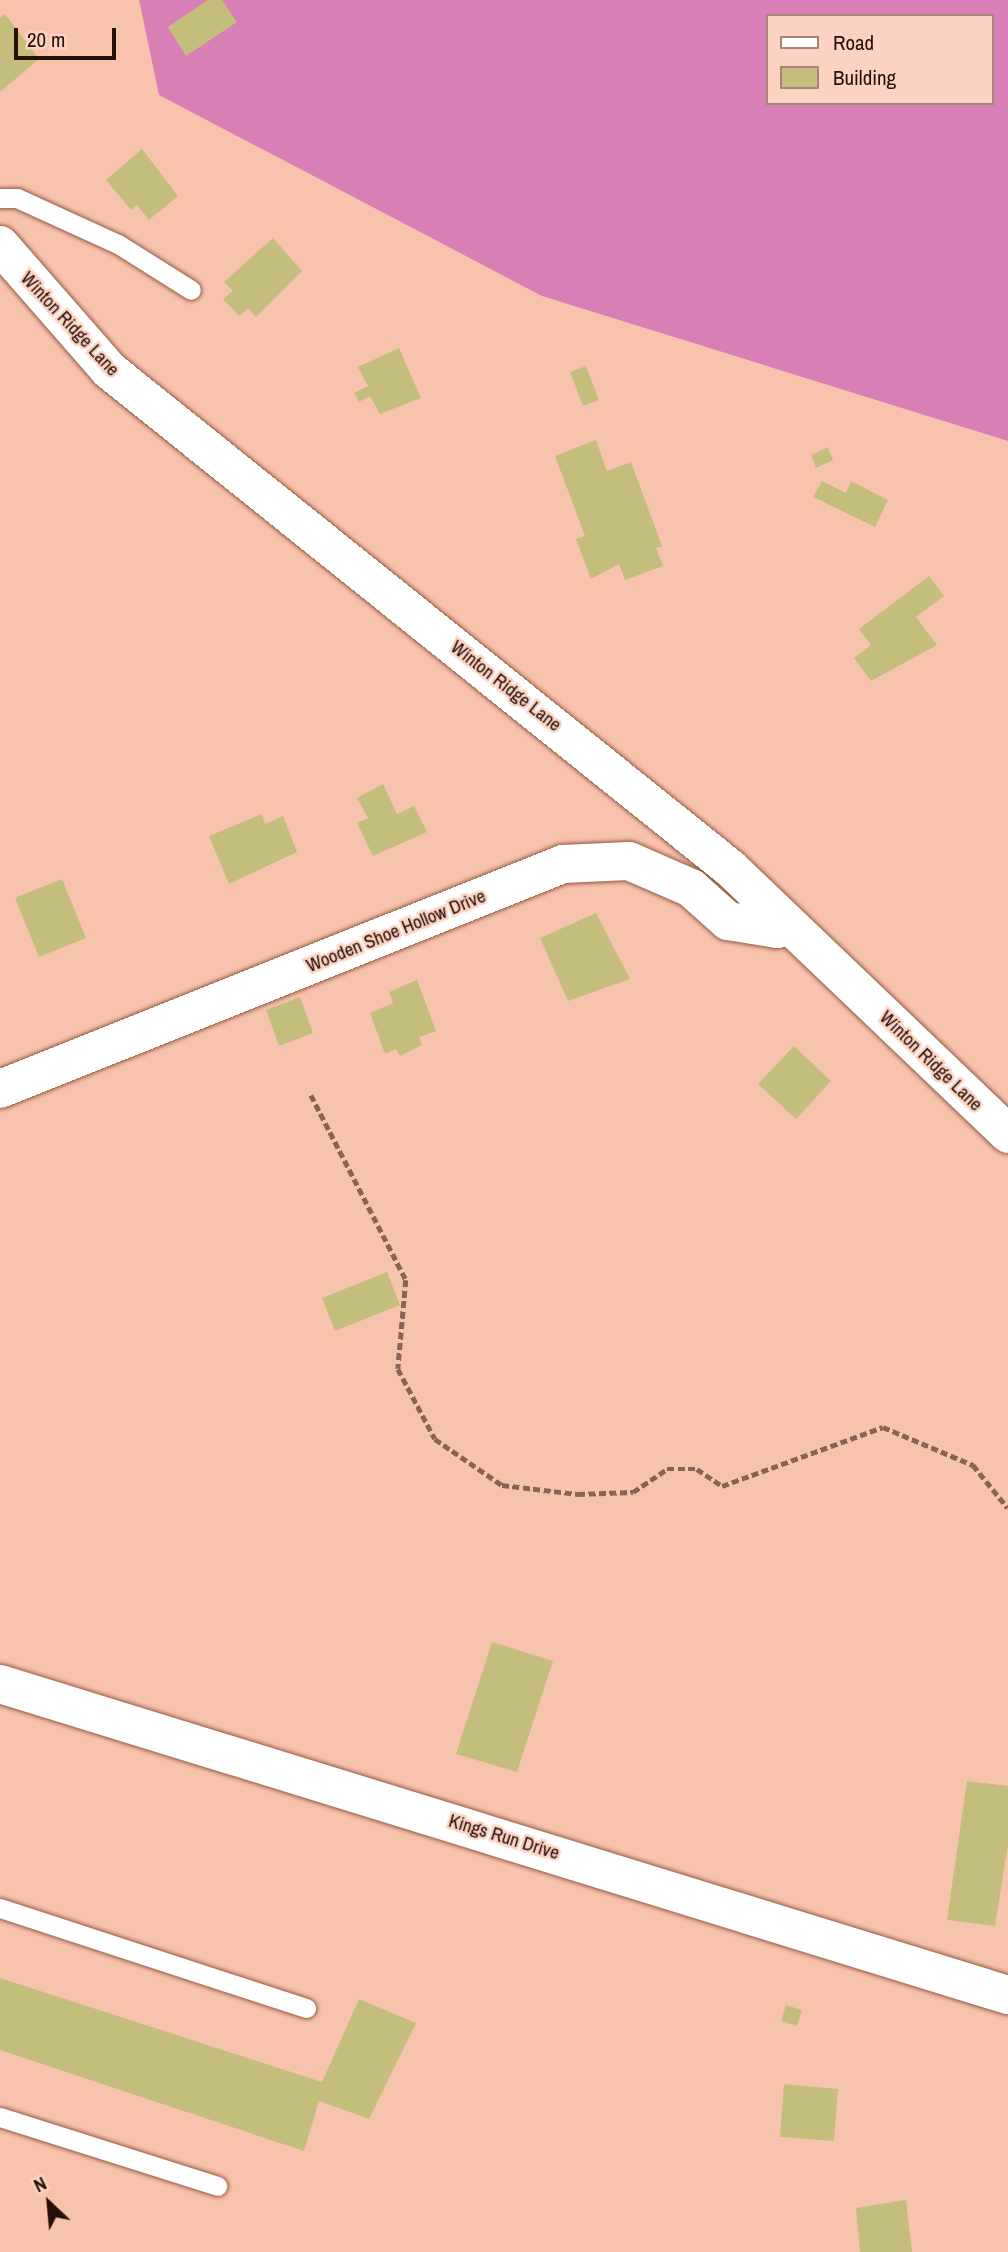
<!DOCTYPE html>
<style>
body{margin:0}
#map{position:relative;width:1008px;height:2252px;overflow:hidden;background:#f8c3ad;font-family:"Archivo Narrow",sans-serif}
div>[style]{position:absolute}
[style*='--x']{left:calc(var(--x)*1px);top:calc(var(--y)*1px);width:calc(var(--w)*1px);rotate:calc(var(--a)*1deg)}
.forest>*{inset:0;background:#d880b6}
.building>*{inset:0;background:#c4be7d}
.path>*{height:4.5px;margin-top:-2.25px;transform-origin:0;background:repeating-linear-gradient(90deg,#896455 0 7px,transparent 0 10.5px)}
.roads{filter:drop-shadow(0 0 2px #955b43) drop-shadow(0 0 2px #955b43)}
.service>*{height:19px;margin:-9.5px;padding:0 9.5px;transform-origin:9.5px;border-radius:9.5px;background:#fff}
.minor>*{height:38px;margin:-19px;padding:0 19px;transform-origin:19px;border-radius:19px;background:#fff}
.tertiary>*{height:38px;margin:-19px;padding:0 19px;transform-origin:19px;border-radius:19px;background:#fff}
span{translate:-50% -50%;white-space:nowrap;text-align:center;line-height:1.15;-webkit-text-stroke:5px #fcd3c3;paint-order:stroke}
.street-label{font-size:19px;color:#260f06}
.legend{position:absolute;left:766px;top:14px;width:228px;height:91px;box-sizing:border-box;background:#fcd3c3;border:2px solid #a68577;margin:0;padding:9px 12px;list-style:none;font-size:21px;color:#260f06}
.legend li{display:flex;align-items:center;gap:14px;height:35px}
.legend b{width:35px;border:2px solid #a68577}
.north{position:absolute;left:14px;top:2168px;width:70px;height:70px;-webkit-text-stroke:5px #fcd3c3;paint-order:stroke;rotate:334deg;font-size:19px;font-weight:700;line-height:28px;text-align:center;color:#260f06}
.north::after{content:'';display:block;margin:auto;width:24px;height:32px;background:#260f06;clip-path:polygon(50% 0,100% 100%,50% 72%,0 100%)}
.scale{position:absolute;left:14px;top:28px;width:102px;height:32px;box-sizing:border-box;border:4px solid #260f06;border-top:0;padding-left:9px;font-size:21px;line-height:24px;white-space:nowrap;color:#260f06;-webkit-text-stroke:5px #fcd3c3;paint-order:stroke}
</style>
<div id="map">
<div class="forest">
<i style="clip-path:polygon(evenodd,139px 0,1008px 0,1008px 441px,542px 296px,159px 95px,139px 0,768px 16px,992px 16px,992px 103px,768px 103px,768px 16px)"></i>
</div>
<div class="building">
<i style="clip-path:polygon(208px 0,222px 0,237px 22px,186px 56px,168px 27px)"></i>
<i style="clip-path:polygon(5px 14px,39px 59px,0 92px,0 18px)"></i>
<i style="clip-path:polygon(142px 149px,178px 196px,149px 220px,137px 205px,131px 210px,106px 180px)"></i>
<i style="clip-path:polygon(273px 238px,302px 271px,256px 317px,248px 308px,239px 316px,223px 299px,233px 291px,224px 282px)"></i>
<i style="clip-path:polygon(399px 348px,421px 398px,380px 414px,370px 396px,359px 402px,354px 393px,368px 386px,358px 367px)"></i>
<i style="clip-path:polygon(586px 366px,599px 400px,583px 406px,570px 372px)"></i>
<i style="clip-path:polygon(596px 440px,607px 471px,631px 462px,662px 546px,656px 548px,663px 566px,625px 580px,619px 564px,591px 579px,576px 539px,585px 536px,555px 456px)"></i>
<i style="clip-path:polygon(828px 447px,833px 460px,816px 468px,811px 455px)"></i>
<i style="clip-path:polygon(822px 481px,846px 493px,851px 481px,888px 500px,875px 527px,813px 497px)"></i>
<i style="clip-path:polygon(929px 576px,944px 596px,916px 617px,937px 645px,871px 681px,854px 658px,871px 645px,859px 629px)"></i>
<i style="clip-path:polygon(383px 784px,397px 814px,414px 806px,427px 832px,373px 856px,357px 823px,368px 818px,357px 798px)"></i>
<i style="clip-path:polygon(262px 814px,265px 824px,283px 816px,297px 852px,229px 884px,209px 836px)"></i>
<i style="clip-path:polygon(62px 879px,86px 938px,39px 957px,15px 898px)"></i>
<i style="clip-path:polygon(596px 913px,630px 979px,568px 1001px,540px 938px)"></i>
<i style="clip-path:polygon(417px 980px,436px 1031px,419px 1037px,422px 1045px,400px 1056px,396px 1049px,385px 1054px,370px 1013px,393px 1003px,389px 992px)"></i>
<i style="clip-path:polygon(300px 997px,313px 1033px,279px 1046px,266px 1010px)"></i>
<i style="clip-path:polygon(794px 1046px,831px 1081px,796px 1119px,758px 1084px)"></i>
<i style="clip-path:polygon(387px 1272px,400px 1305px,335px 1331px,322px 1298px)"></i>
<i style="clip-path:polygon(492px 1642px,553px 1661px,517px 1772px,456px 1754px)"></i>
<i style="clip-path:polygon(967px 1781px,1008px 1786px,1008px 1844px,995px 1926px,947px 1920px)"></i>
<i style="clip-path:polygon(0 1978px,322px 2082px,359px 1999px,416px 2023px,369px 2119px,319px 2101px,304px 2151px,0 2050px)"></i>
<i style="clip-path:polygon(786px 2005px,802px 2010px,797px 2026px,781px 2021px)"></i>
<i style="clip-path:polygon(784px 2084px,838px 2089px,834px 2141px,780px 2137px)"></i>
<i style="clip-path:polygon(906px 2200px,912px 2252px,860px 2252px,856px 2208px)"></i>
</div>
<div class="path">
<i style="--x:311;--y:1095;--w:208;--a:62.8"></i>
<i style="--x:406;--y:1280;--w:89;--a:95.1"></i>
<i style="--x:398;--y:1369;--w:79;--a:62.1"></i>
<i style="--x:435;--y:1439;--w:81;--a:34.5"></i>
<i style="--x:502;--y:1485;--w:77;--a:6.8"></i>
<i style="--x:578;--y:1494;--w:55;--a:-2.1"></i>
<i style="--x:633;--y:1492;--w:41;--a:-34.1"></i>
<i style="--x:667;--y:1469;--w:30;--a:0"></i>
<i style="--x:697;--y:1469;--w:30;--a:34"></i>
<i style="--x:722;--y:1486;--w:171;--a:-20.1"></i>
<i style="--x:883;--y:1427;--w:98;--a:22.9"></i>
<i style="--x:973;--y:1465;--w:55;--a:50.9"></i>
</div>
<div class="roads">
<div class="service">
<i style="--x:0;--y:198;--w:17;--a:0"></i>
<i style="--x:17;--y:198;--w:111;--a:24.5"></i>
<i style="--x:118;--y:244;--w:86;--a:32.2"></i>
<i style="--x:0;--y:1908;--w:322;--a:18.1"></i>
<i style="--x:0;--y:2117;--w:228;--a:17.6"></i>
</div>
<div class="minor">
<i style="--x:0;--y:245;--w:166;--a:48.9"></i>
<i style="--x:109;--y:370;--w:796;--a:38.73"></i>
<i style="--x:730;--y:868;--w:385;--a:43.7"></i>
<i style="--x:0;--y:1089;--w:606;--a:-21.78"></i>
<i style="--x:563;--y:864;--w:66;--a:-2.6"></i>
<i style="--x:629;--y:861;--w:68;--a:23.5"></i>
<i style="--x:691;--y:888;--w:50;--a:41.7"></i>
<i style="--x:728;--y:921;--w:50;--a:9.3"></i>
<i style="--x:777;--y:929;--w:11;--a:-27"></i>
</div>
<div class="tertiary">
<i style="--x:0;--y:1684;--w:1055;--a:17.15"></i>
</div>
</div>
<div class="street-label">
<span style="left:70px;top:324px;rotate:47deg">Winton Ridge Lane</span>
<span style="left:506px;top:686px;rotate:38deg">Winton Ridge Lane</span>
<span style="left:396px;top:931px;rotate:-22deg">Wooden Shoe Hollow Drive</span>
<span style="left:931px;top:1061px;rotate:44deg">Winton Ridge Lane</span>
<span style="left:504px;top:1837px;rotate:17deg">Kings Run Drive</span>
</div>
<ul class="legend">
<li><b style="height:9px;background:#fff"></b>Road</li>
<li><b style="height:19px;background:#c4be7d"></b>Building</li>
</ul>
<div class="north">N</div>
<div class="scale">20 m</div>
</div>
